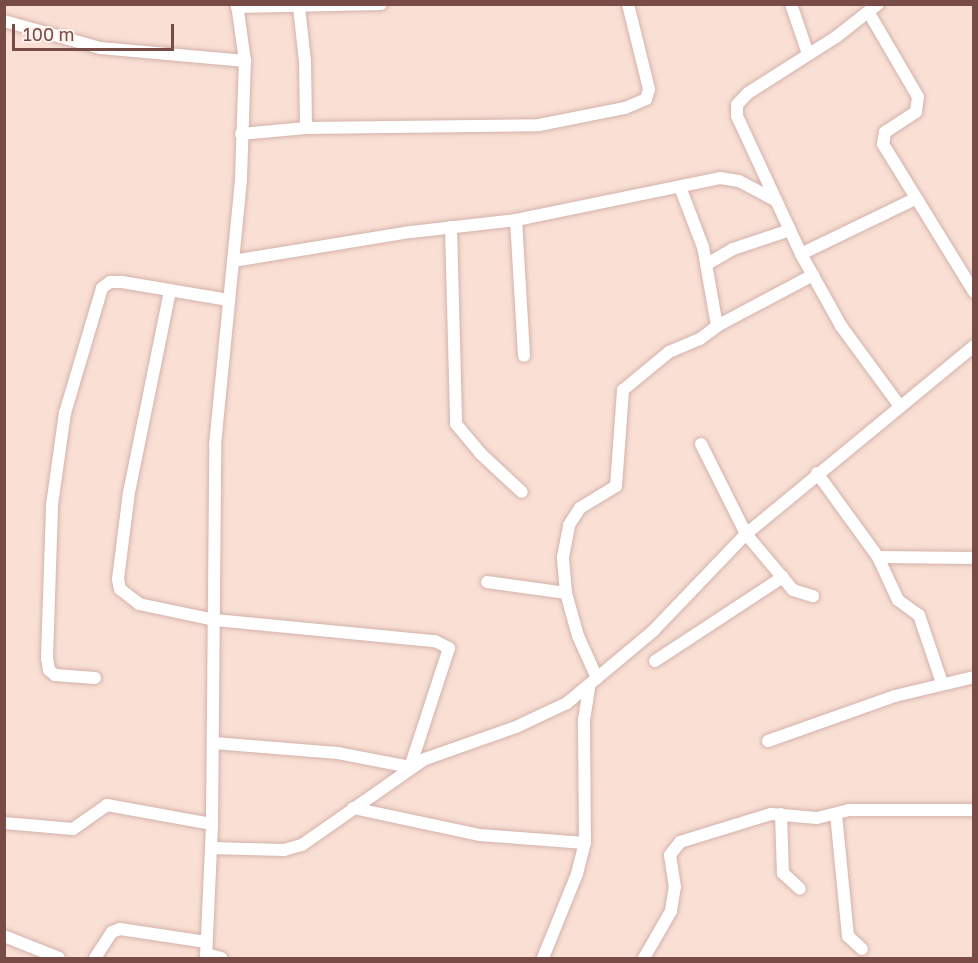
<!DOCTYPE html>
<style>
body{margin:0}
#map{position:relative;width:978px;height:963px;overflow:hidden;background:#feede4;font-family:"Golos Text",sans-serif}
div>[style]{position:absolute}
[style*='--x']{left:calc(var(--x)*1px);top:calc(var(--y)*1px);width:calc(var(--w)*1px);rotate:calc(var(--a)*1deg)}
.residential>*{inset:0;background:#f9dfd4}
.roads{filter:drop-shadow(0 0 2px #d3b2ab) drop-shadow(0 0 2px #d3b2ab)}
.minor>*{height:12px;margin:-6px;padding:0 6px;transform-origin:6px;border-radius:6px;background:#fff}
span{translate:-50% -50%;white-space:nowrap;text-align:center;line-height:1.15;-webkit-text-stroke:6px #fff2ec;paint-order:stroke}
.frame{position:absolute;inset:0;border:6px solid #794b47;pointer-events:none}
.scale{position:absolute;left:12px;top:24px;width:162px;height:27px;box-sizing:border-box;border:3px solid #794b47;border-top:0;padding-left:8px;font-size:18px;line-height:21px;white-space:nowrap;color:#794b47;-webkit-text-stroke:4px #fff2ec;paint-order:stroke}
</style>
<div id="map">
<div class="residential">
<i style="clip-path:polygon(5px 5px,973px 5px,973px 958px,5px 958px)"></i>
</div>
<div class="roads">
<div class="minor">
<i style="--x:791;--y:4;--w:53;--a:71.2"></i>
<i style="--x:878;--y:4;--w:53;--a:141.8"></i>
<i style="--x:836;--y:37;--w:104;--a:147.5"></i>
<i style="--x:748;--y:93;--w:16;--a:133"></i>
<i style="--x:737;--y:105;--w:11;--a:90"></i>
<i style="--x:737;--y:116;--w:152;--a:65.1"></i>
<i style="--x:801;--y:254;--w:82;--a:60.9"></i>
<i style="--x:841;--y:326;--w:98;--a:53.7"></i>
<i style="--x:237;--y:7;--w:144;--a:-1.2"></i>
<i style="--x:299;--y:7;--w:54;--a:83.7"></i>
<i style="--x:305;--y:61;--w:67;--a:89.1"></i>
<i style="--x:869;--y:13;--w:97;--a:59.7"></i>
<i style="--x:918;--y:97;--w:15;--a:98"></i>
<i style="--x:916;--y:112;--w:37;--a:147"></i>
<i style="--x:885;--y:132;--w:12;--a:99"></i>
<i style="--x:883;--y:144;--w:174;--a:58.4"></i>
<i style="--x:4;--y:21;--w:100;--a:15.7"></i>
<i style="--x:100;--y:48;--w:146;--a:5.1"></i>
<i style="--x:241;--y:134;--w:65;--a:-5.3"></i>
<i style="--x:306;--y:128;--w:233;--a:-0.7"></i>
<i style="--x:539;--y:125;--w:88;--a:-11.2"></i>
<i style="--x:625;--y:108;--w:23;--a:-23"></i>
<i style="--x:646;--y:99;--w:10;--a:-73"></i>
<i style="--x:649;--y:89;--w:88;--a:-103.9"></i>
<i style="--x:516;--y:220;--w:136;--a:86.6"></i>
<i style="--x:451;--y:227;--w:197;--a:88.5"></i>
<i style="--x:456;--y:424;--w:38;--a:50"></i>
<i style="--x:480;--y:453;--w:57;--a:42.9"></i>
<i style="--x:801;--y:254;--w:127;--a:-25.8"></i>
<i style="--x:233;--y:261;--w:180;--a:-9.3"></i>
<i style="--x:411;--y:232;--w:106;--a:-6.5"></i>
<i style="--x:516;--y:220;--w:208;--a:-11.6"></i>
<i style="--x:720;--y:178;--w:19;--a:9"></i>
<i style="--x:739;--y:181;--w:41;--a:27.8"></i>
<i style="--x:707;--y:264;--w:30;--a:-30"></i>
<i style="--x:733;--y:249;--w:60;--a:-18.4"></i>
<i style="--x:170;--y:291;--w:205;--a:101.5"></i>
<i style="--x:129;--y:492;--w:88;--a:97.2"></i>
<i style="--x:118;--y:579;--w:10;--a:79"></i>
<i style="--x:120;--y:589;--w:24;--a:38"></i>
<i style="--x:139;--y:604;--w:78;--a:11.9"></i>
<i style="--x:215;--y:620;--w:221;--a:5.5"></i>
<i style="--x:435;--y:641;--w:16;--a:27"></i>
<i style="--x:449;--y:648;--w:125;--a:108.1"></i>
<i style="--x:410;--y:767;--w:73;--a:-169"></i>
<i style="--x:338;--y:753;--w:125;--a:-175.4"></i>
<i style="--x:717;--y:326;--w:109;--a:-28"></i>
<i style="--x:701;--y:444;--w:101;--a:63.4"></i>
<i style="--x:746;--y:534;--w:73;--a:50"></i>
<i style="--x:793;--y:590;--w:21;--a:17"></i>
<i style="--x:817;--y:473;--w:104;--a:54"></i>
<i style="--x:878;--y:557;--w:47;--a:65.1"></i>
<i style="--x:898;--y:600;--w:26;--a:36"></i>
<i style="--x:919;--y:615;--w:72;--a:71.3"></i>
<i style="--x:878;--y:557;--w:96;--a:0.6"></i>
<i style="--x:487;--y:582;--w:80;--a:7.9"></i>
<i style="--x:655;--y:661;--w:153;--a:-33.3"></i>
<i style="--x:95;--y:678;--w:40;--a:-175.7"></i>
<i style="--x:55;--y:675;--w:8;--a:-140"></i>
<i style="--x:49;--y:670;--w:12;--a:-99"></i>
<i style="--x:47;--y:658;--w:153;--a:-88.1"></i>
<i style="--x:52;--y:505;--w:93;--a:-82"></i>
<i style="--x:65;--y:413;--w:130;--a:-73.5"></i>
<i style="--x:102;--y:288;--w:10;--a:-37"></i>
<i style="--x:110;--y:282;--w:12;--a:0"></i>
<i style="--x:122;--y:282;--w:108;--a:9.6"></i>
<i style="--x:597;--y:678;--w:46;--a:-114.3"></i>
<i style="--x:578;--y:636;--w:45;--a:-105.6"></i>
<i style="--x:566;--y:593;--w:36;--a:-95"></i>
<i style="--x:563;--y:557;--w:33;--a:-79"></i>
<i style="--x:569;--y:525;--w:20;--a:-57"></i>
<i style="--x:580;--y:508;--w:42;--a:-31.4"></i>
<i style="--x:616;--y:486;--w:96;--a:-85.8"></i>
<i style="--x:623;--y:390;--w:60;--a:-39.6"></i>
<i style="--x:669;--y:352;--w:34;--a:-23"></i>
<i style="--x:700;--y:339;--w:21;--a:-37"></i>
<i style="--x:717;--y:326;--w:80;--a:-100"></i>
<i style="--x:703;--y:247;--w:64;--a:-111"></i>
<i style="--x:768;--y:741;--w:135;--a:-19.5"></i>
<i style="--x:895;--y:696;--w:81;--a:-13.5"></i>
<i style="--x:353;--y:808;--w:130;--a:12"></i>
<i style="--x:480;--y:835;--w:105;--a:4.4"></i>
<i style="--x:781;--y:814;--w:59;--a:88.1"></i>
<i style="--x:783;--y:873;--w:23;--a:43"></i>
<i style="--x:836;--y:814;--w:123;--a:84.4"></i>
<i style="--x:848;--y:936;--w:19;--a:43"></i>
<i style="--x:4;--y:823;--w:69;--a:5"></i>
<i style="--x:73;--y:829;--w:42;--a:-35.2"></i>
<i style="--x:107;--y:805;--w:107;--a:10.3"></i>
<i style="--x:211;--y:848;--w:73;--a:1.6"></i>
<i style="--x:284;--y:850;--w:19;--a:-16"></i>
<i style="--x:302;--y:845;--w:150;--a:-35"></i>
<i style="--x:425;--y:759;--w:96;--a:-19.4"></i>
<i style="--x:516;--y:727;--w:56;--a:-25.2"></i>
<i style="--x:567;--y:703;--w:112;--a:-39.9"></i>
<i style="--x:653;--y:631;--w:134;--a:-46.2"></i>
<i style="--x:746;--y:534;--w:296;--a:-39.5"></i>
<i style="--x:4;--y:936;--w:59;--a:21.8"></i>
<i style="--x:206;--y:954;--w:16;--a:15"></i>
<i style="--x:95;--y:958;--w:31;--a:-57"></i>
<i style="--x:112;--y:932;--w:9;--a:-21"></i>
<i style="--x:120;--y:929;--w:87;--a:8.6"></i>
<i style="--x:206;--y:958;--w:134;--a:-87.4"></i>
<i style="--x:212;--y:824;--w:379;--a:-89.5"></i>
<i style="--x:215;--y:445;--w:267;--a:-84.4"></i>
<i style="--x:241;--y:179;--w:118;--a:-88.1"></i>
<i style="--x:245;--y:61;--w:58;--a:-98"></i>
<i style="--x:543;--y:958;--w:91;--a:-68"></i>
<i style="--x:577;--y:874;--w:32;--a:-76"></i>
<i style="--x:585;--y:843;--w:123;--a:-90.5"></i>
<i style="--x:584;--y:720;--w:36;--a:-81"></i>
<i style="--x:644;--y:958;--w:54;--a:-60.1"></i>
<i style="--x:671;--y:911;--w:24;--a:-81"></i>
<i style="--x:675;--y:887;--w:32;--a:-99"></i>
<i style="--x:670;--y:855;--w:16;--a:-52"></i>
<i style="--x:680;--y:842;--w:95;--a:-17.1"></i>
<i style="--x:771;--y:814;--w:46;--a:5"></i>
<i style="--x:817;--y:818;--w:33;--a:-14"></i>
<i style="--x:849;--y:810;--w:125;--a:0"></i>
</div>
</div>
<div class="frame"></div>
<div class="scale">100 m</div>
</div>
